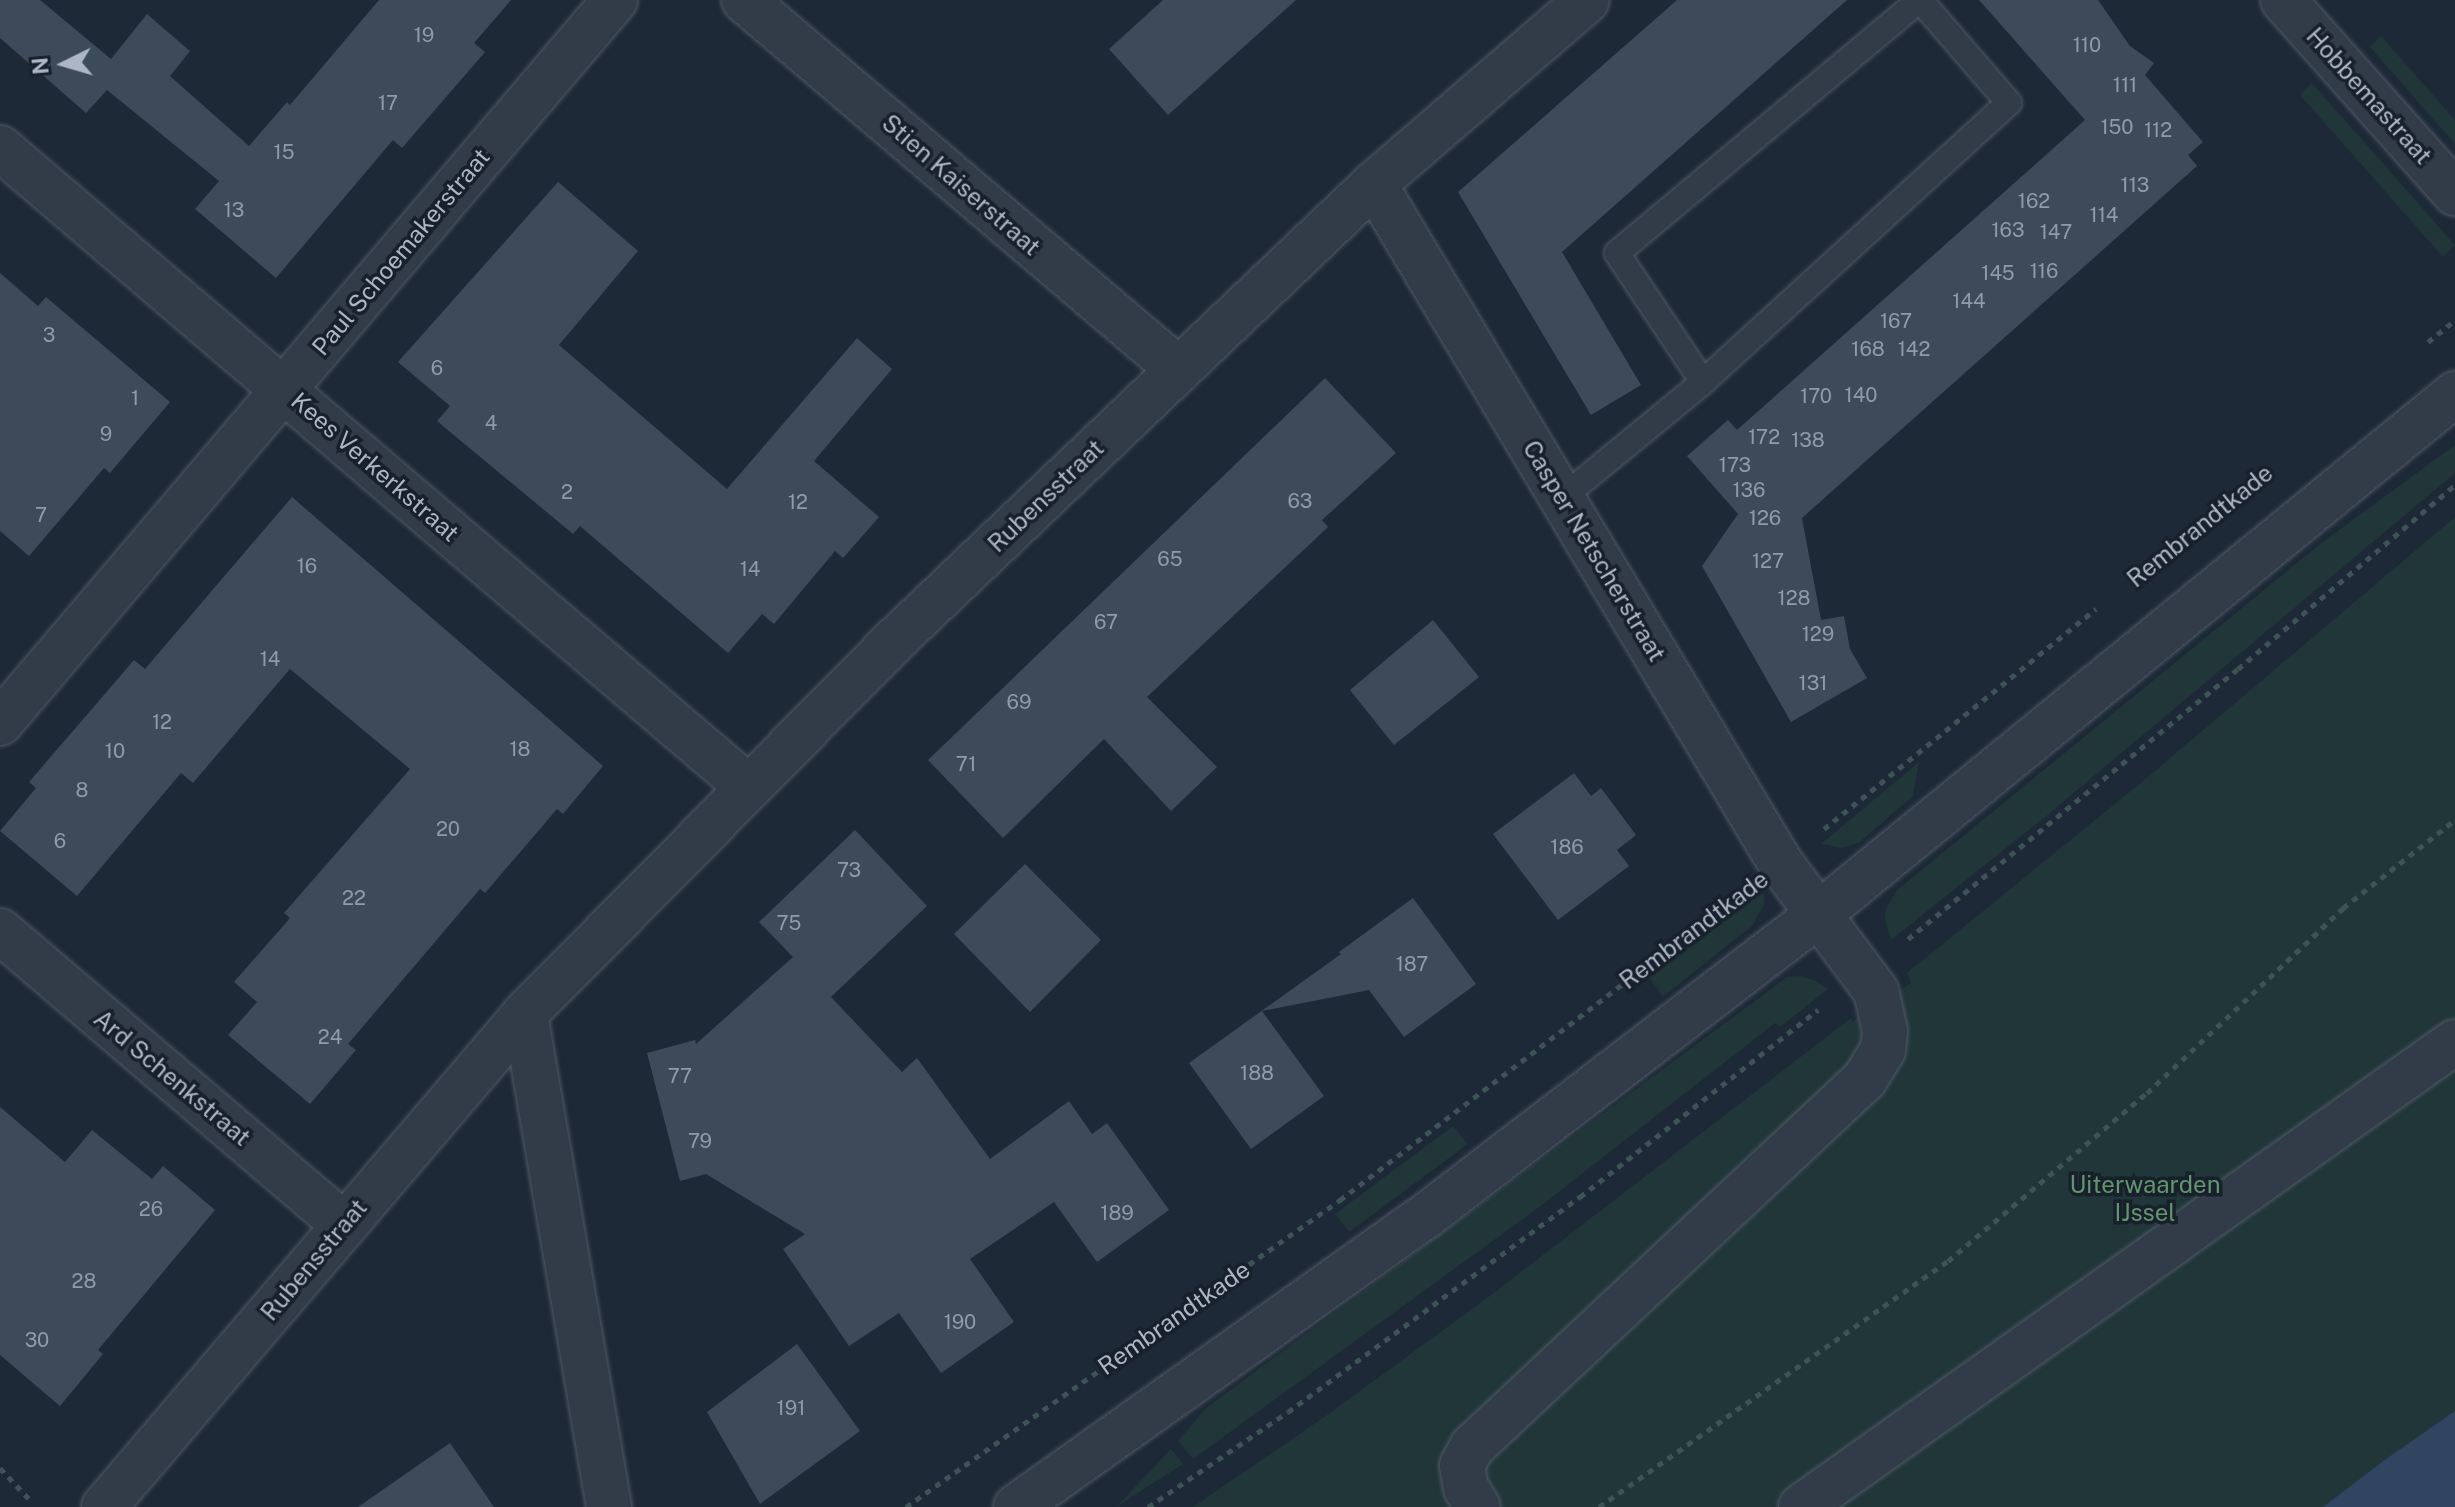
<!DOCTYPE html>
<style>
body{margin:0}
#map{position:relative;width:2455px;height:1507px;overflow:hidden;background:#1e2937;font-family:"Public Sans",sans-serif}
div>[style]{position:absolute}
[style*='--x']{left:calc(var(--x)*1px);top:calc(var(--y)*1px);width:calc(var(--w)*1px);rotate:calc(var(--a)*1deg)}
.green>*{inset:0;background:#203638}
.water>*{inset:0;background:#30455f}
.building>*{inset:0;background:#3c4a5a}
.path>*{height:5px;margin-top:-2.5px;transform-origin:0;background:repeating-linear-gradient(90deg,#3e5356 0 6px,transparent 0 12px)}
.roads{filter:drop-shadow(0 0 2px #4f5966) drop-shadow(0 0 2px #4f5966)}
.service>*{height:24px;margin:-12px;padding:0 12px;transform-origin:12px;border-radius:12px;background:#323b48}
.minor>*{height:44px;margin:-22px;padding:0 22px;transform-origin:22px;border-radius:22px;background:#323b48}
.tertiary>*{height:44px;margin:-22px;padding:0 22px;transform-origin:22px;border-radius:22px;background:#323b48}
span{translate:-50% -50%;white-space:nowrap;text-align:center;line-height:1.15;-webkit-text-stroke:7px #18202c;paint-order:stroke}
.number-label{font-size:20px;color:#909baa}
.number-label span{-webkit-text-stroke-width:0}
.street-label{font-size:24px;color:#acb6c5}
.park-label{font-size:24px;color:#62966d}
.north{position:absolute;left:24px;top:24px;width:80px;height:80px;-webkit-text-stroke:6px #18202c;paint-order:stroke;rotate:265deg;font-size:22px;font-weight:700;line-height:32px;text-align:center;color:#acb6c5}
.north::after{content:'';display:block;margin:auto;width:28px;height:36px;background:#acb6c5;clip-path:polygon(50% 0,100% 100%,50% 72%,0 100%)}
</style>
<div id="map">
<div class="green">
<i style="clip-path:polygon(2381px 36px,2455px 120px,2455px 144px,2370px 47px)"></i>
<i style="clip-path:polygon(2312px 83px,2455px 245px,2443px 257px,2300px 95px)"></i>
<i style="clip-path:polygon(2455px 445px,2455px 473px,2050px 813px,1891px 940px,1885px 920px,1886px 909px,1897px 890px,2320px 544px)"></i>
<i style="clip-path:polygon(2455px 517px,2455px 1507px,1193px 1507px,1330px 1413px,1491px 1295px,1851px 1018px,1852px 1022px,1911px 983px,1907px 973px,2137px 786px)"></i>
<i style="clip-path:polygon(1919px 762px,1913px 796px,1860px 842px,1842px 848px,1821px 844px)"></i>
<i style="clip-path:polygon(1759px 889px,1764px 895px,1764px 904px,1753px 925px,1663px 997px,1649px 977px)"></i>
<i style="clip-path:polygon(1799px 976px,1814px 980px,1828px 989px,1780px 1027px,1775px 1023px,1538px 1208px,1193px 1459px,1178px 1441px,1206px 1408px,1787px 977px)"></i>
<i style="clip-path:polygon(1453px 1126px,1468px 1144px,1349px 1232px,1335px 1214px)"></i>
<i style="clip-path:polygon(1171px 1449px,1183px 1464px,1116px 1507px)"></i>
</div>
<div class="water">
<i style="clip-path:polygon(2455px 1411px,2455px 1507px,2323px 1507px,2386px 1459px)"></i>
</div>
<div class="building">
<i style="clip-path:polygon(0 0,40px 0,111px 59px,147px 14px,190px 51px,170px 76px,249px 146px,287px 102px,290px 105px,379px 0,511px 0,474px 43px,485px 52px,402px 148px,393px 140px,276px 278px,195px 209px,219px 181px,107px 90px,86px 113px,0 38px)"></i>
<i style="clip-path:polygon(1163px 0,1296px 0,1168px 115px,1109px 49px)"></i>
<i style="clip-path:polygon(1677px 0,1847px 0,1562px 252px,1641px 385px,1591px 415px,1458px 192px)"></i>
<i style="clip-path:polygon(1979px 0,2098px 0,2130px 46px,2154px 63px,2145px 75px,2203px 142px,2188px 155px,2197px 166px,1802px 518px,1821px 620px,1844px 616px,1850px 649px,1867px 678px,1791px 722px,1702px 566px,1738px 514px,1687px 456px,1728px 420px,1737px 430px,2085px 120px)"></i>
<i style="clip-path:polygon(558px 182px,638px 251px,559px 345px,727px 489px,857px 338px,892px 369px,814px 461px,879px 517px,843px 558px,835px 551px,774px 624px,762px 614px,728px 653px,580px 526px,573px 534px,437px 421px,450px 406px,398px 362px)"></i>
<i style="clip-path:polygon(0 273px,38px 306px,46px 297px,170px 402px,110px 473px,104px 468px,29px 556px,0 531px)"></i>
<i style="clip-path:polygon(1325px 378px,1396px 453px,1322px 520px,1328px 527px,1147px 697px,1217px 767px,1171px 811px,1104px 739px,1003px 838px,928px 760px)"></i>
<i style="clip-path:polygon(292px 497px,603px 766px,563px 814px,557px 809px,485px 893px,480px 889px,348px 1044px,356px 1050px,310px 1104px,228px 1035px,257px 1002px,234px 982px,290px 918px,284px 913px,410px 769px,290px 669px,193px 783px,181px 773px,77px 896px,0 831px,36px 788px,29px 782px,134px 660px,145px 669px)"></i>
<i style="clip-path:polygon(1433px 620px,1479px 677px,1394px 745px,1350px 690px)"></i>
<i style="clip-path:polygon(1574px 773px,1591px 796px,1601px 788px,1636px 835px,1617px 850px,1629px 866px,1558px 920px,1493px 834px)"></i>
<i style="clip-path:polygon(855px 830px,927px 906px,831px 997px,902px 1072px,917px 1058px,990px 1159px,1069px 1101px,1092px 1134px,1107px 1123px,1169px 1210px,1097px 1262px,1054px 1202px,970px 1259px,1014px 1322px,941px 1373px,899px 1313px,849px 1346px,783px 1249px,805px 1234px,706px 1174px,680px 1181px,647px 1053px,695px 1040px,696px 1044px,793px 957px,759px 922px)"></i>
<i style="clip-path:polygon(1025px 864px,1101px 940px,1030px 1012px,954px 934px)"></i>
<i style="clip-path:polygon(1413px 898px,1476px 984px,1404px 1037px,1369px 990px,1262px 1011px,1324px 1096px,1251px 1149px,1189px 1063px,1341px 954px,1339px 952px)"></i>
<i style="clip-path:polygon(0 1107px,65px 1162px,92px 1130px,152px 1179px,163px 1166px,215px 1210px,98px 1350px,103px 1354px,60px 1406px,0 1355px)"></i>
<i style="clip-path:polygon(797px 1344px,860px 1431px,760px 1504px,707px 1412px)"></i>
<i style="clip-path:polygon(450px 1443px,494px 1507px,358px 1507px)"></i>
</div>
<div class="path">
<i style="--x:2428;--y:342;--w:35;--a:-39"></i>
<i style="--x:1824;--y:829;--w:350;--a:-39"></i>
<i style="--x:1908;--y:939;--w:426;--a:-39.3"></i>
<i style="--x:2238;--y:669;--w:285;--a:-40.3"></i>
<i style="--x:0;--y:1468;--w:48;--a:46.7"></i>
<i style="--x:906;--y:1507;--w:532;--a:-35.27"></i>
<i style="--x:1340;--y:1200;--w:499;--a:-37.4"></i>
<i style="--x:1148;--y:1507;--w:169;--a:-34.2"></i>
<i style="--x:1288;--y:1412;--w:363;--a:-36.4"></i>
<i style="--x:1580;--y:1197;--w:303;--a:-38.2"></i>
<i style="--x:1599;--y:1507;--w:427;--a:-35.2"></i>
<i style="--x:1948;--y:1261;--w:260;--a:-40.2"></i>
<i style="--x:2147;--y:1093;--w:270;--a:-43.3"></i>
<i style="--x:2343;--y:908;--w:142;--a:-38.2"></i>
</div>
<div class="roads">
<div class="service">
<i style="--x:1703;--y:382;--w:155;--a:-123.7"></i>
<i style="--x:1617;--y:253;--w:395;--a:-39.9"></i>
<i style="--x:1562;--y:498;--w:183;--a:-39.4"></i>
<i style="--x:1703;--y:382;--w:414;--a:-42.4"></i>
<i style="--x:2009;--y:103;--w:135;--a:-130.8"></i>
</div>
<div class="minor">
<i style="--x:744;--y:0;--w:571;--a:40.38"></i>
<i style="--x:2283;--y:0;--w:259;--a:48.3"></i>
<i style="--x:0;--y:148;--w:985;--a:40.51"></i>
<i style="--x:1374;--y:184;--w:792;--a:59.1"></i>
<i style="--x:1781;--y:864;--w:159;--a:53.2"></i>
<i style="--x:1876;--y:991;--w:41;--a:77.3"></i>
<i style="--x:1885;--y:1031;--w:19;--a:96"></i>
<i style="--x:1883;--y:1050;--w:36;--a:122"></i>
<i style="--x:1864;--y:1080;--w:537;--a:136.89"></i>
<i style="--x:1472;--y:1447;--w:21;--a:118"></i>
<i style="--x:1462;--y:1466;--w:22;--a:80"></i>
<i style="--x:1466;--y:1488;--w:22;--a:58"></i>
<i style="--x:0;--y:723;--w:949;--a:-49.61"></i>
<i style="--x:0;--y:931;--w:453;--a:40.5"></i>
<i style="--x:525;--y:1014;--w:500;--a:80.33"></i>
<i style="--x:104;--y:1507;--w:648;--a:-49.5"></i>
<i style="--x:525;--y:1014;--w:528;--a:-45.31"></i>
<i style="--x:896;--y:639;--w:660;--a:-43.59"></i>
<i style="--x:1374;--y:184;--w:281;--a:-40.8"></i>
<i style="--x:1801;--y:1507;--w:802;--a:-35.41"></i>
</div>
<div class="tertiary">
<i style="--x:1016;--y:1507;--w:498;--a:-35.4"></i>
<i style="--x:1422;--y:1219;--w:501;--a:-37.53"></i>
<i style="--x:1819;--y:914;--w:822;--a:-39.27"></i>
</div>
</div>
<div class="number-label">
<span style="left:424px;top:35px">19</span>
<span style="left:2087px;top:45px">110</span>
<span style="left:2125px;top:85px">111</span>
<span style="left:388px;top:103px">17</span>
<span style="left:2117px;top:127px">150</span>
<span style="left:2158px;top:130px">112</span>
<span style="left:284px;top:152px">15</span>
<span style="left:2135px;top:185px">113</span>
<span style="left:2034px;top:201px">162</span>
<span style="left:234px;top:210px">13</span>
<span style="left:2104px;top:215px">114</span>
<span style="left:2008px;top:230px">163</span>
<span style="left:2056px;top:232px">147</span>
<span style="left:2044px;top:271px">116</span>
<span style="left:1998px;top:273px">145</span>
<span style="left:1969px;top:301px">144</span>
<span style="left:1896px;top:321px">167</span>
<span style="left:49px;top:335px">3</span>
<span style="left:1868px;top:349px">168</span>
<span style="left:1914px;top:349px">142</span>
<span style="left:437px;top:368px">6</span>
<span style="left:1861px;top:395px">140</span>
<span style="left:1816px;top:396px">170</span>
<span style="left:135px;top:398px">1</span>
<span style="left:491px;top:423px">4</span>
<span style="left:106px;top:434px">9</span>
<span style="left:1764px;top:437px">172</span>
<span style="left:1808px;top:440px">138</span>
<span style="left:1735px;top:465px">173</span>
<span style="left:1749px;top:490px">136</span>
<span style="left:567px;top:492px">2</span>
<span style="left:1300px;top:501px">63</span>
<span style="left:798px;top:502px">12</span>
<span style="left:41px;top:515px">7</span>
<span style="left:1765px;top:518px">126</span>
<span style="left:1170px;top:559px">65</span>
<span style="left:1768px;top:561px">127</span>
<span style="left:307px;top:566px">16</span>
<span style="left:750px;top:569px">14</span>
<span style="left:1794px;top:598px">128</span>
<span style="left:1106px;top:622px">67</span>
<span style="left:1818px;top:634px">129</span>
<span style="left:270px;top:659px">14</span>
<span style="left:1813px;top:683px">131</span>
<span style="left:1019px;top:702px">69</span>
<span style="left:162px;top:722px">12</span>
<span style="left:520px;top:749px">18</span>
<span style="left:115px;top:751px">10</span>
<span style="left:966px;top:764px">71</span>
<span style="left:82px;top:790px">8</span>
<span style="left:448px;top:829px">20</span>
<span style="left:60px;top:841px">6</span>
<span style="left:1567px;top:847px">186</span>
<span style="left:849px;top:870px">73</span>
<span style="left:354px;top:898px">22</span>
<span style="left:789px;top:923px">75</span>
<span style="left:1412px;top:964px">187</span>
<span style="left:330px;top:1037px">24</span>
<span style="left:1257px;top:1073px">188</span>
<span style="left:680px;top:1076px">77</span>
<span style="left:700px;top:1141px">79</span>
<span style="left:151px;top:1209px">26</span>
<span style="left:1117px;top:1213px">189</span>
<span style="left:84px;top:1281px">28</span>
<span style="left:960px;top:1322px">190</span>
<span style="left:37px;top:1340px">30</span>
<span style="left:791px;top:1408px">191</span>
</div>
<div class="street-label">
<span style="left:2369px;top:96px;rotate:48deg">Hobbemastraat</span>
<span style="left:961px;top:185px;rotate:41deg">Stien Kaiserstraat</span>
<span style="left:401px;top:252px;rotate:-50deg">Paul Schoemakerstraat</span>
<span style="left:375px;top:467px;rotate:41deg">Kees Verkerkstraat</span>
<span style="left:1046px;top:496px;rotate:-44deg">Rubensstraat</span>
<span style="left:2200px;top:526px;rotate:-39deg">Rembrandtkade</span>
<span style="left:1594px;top:551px;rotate:59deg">Casper Netscherstraat</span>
<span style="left:1694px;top:930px;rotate:-37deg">Rembrandtkade</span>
<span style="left:172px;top:1078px;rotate:40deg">Ard Schenkstraat</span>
<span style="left:314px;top:1260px;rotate:-50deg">Rubensstraat</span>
<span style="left:1174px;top:1318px;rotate:-35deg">Rembrandtkade</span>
</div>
<div class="park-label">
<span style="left:2145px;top:1199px">Uiterwaarden<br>IJssel</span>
</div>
<div class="north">N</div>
</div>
